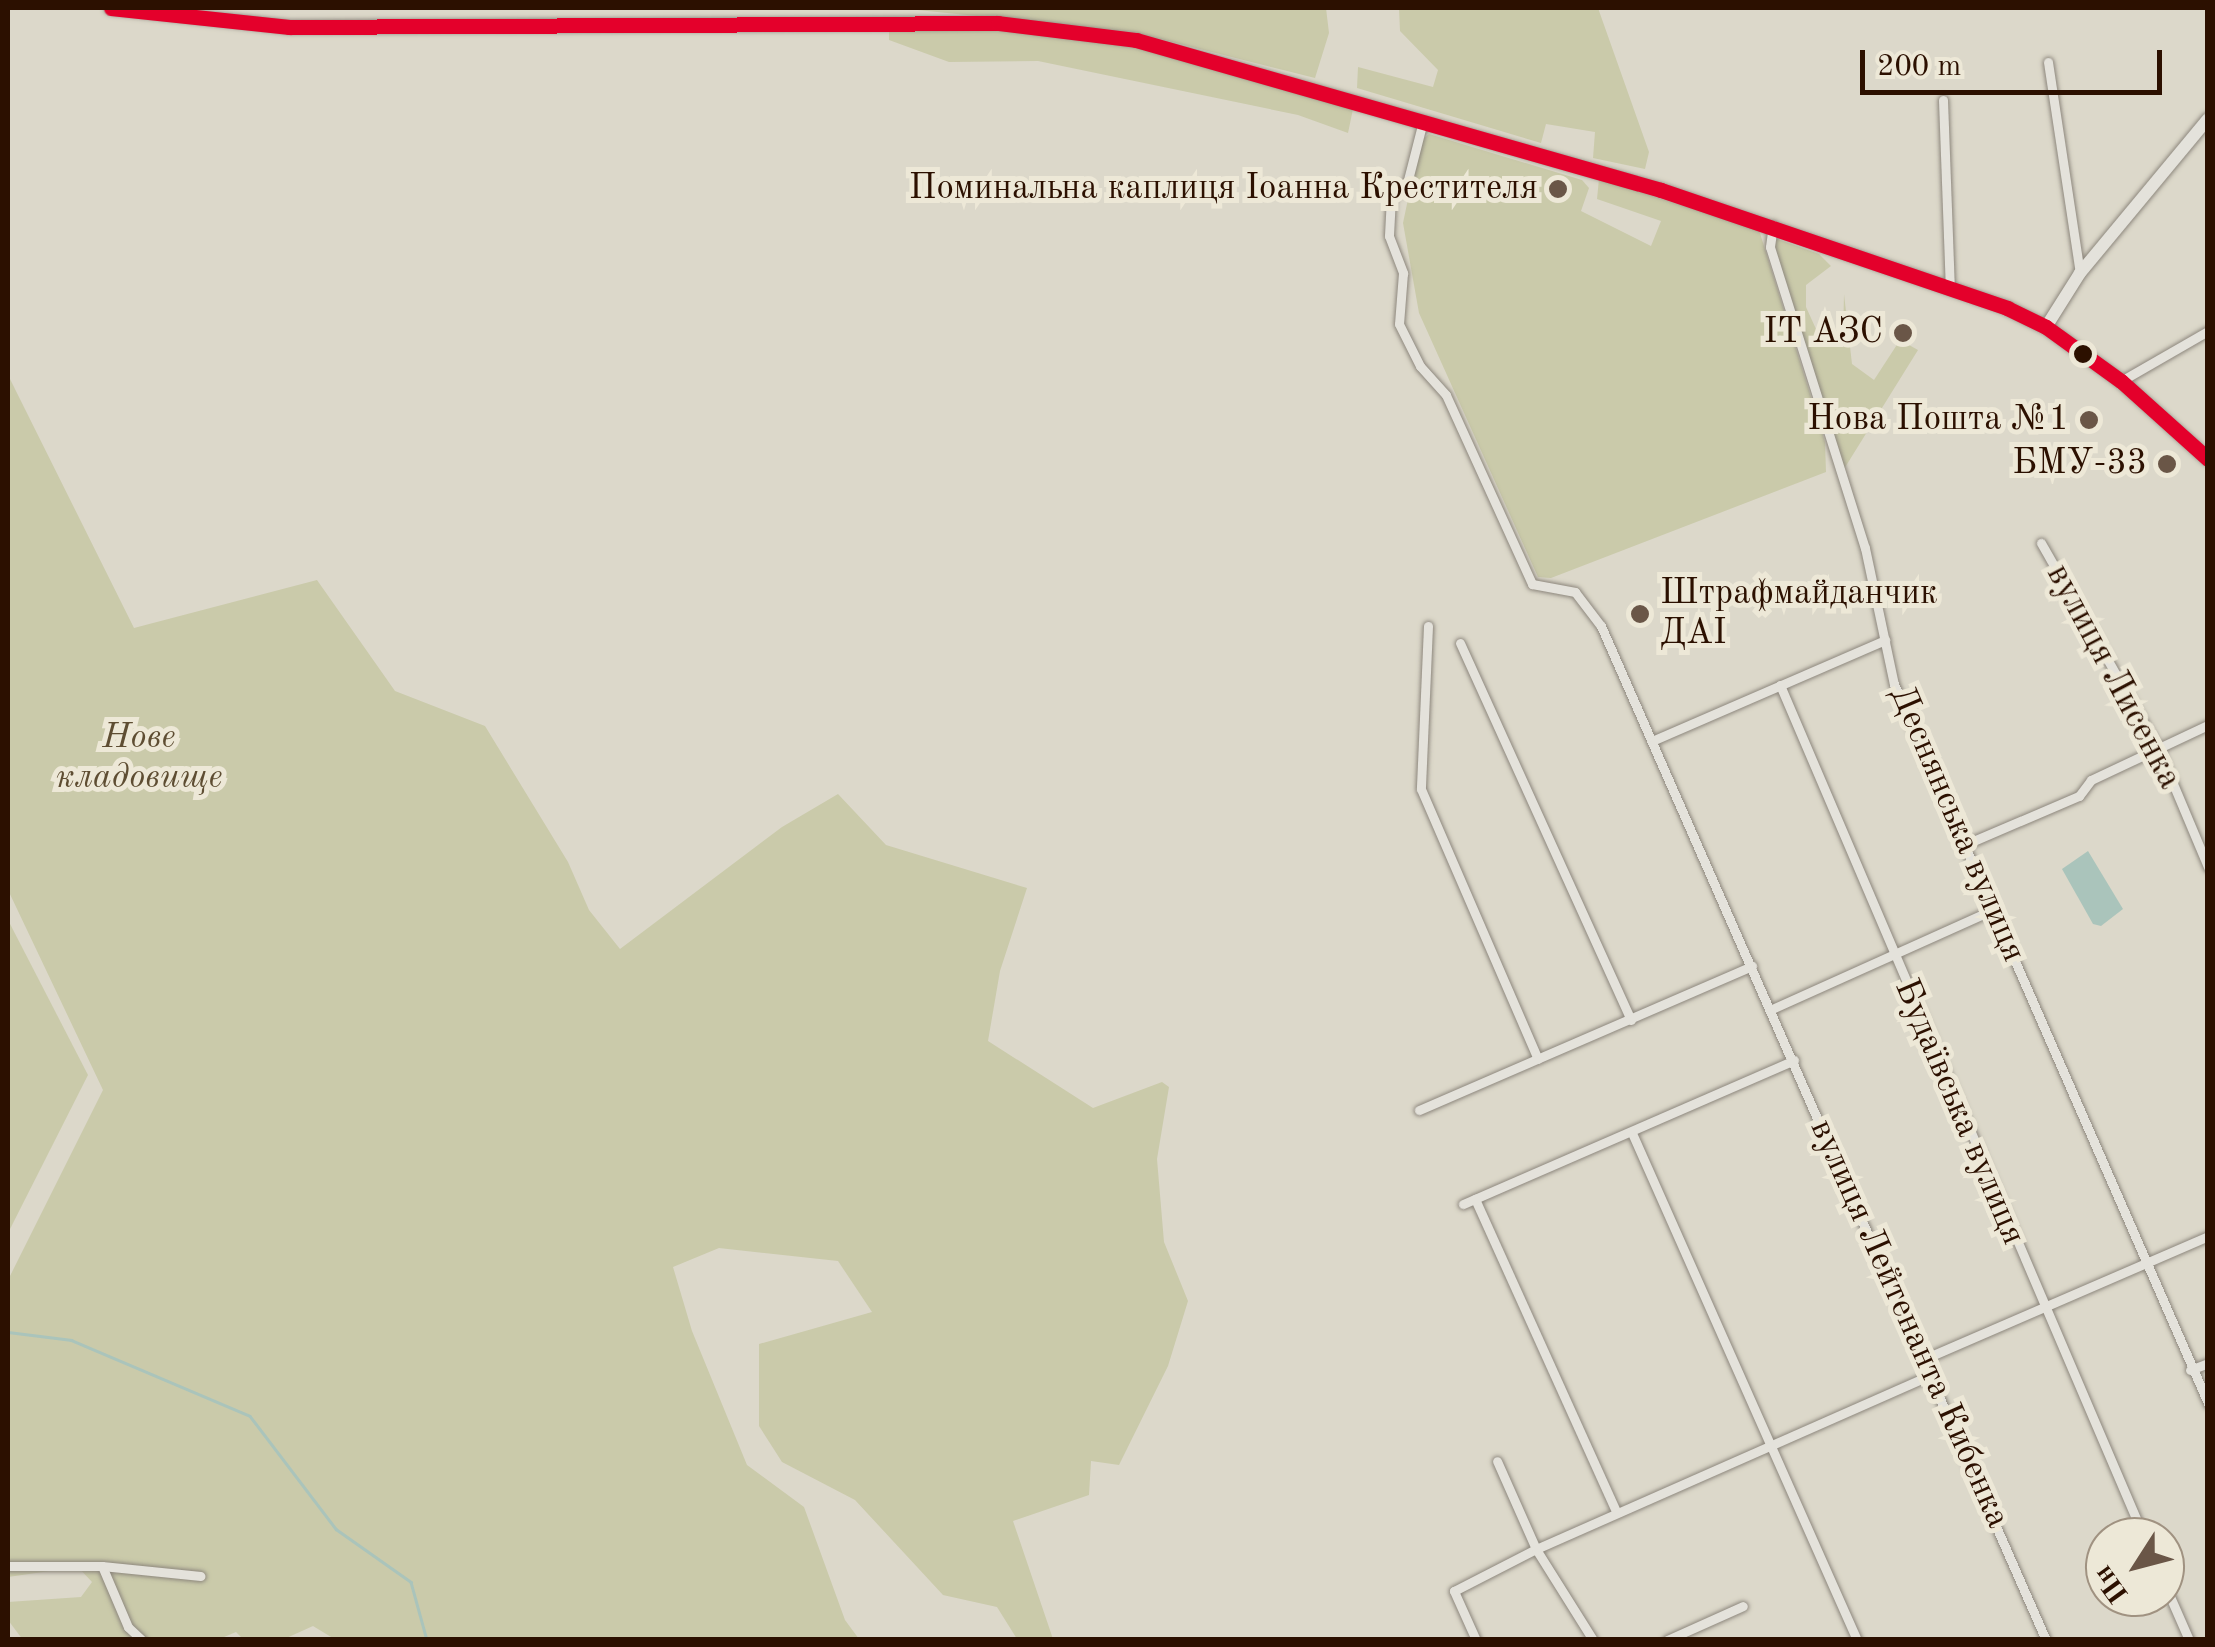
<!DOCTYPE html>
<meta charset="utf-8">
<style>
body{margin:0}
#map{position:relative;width:2215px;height:1647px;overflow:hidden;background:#dcd8ca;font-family:"Old Standard TT",serif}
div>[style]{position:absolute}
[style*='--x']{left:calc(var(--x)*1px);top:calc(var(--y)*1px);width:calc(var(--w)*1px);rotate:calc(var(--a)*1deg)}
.green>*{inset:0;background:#cacaaa}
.water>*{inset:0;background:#aac4bb}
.stream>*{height:2.5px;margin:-1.25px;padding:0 1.25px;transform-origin:1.25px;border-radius:1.25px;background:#aac4bb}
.roads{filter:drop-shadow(0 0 2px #8d877d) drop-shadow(0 0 2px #8d877d)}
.street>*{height:9px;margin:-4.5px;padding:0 4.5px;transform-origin:4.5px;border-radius:4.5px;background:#e4e2db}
.secondary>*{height:12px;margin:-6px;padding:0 6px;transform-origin:6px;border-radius:6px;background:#e4e2db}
.bus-1>*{height:15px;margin:-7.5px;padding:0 7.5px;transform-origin:7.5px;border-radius:7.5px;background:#e4002b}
.dots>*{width:28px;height:28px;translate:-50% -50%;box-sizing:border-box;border:5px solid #ede8d7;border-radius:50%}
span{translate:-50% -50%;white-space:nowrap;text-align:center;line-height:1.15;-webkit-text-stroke:10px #ede8d7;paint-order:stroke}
.poi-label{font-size:35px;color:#2c1000}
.right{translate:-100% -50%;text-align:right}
.left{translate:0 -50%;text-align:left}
.street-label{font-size:35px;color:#2c1000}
.park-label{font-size:35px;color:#5e4d32;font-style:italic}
.frame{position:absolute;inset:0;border:10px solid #2c1000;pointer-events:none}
.north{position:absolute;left:2085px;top:1517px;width:100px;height:100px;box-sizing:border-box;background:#ede8d7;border:2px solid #a09281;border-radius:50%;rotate:234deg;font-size:28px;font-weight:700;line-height:40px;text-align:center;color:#2c1000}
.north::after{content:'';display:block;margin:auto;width:35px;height:45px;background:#6a5647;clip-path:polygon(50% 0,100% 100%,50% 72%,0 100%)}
.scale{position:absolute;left:1860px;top:50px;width:302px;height:45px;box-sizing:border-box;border:5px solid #2c1000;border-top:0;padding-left:12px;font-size:30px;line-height:35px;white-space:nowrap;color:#2c1000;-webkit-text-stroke:8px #ede8d7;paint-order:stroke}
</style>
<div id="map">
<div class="green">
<i style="clip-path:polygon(898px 8px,1326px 8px,1329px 33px,1315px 78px,1133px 32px)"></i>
<i style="clip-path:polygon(1399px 8px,1598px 8px,1649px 152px,1645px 169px,1593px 158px,1595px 132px,1546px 124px,1541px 143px,1357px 88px,1358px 67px,1433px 87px,1438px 70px,1400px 31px)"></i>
<i style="clip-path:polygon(1001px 29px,1135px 43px,1353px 109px,1348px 133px,1298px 115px,1038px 61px,949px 62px,889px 40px,889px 30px)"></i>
<i style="clip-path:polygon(1429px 134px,1582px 180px,1589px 188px,1581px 211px,1651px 246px,1661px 221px,1597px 199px,1599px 179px,1759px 230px,1825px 442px,1826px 472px,1551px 578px,1538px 577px,1419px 313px,1403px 223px,1420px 142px)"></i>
<i style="clip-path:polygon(1777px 239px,1819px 254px,1831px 266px,1806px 285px,1806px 307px,1821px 340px,1843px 338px,1844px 294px,1852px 364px,1874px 380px,1900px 340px,1918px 350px,1844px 469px,1774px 248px)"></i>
<i style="clip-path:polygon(8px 375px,134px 628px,317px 580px,395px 691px,485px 726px,568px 862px,589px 910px,620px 949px,782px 827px,838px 794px,886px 845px,1027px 888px,1000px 971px,988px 1041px,1093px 1108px,1162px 1082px,1169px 1087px,1157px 1159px,1164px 1242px,1188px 1301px,1168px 1366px,1119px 1465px,1091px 1461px,1089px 1495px,1013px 1521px,1053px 1639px,1017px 1639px,997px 1607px,943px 1595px,855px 1500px,782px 1462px,759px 1426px,759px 1344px,872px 1312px,838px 1261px,719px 1248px,673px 1267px,692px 1331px,747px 1465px,804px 1507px,845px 1620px,859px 1639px,336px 1640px,313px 1626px,282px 1640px,243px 1639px,236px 1632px,217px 1640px,23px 1640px,8px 1620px,8px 1602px,81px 1597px,92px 1582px,78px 1567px,8px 1577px,8px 1280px,103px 1090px,8px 890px)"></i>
<i style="clip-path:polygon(8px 920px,88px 1075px,8px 1233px)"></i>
</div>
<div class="water">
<i style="clip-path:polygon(2088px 851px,2123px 909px,2101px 926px,2093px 924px,2062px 869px)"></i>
</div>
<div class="stream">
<i style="--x:8;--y:1332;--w:64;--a:7.2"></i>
<i style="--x:71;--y:1340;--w:194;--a:23"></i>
<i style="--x:250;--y:1416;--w:142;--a:52.7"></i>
<i style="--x:336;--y:1529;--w:92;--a:35.2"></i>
<i style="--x:411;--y:1582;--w:60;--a:74.6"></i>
</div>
<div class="roads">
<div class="street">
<i style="--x:2048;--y:62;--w:213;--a:81.4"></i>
<i style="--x:1943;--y:100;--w:187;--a:87.9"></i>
<i style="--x:1423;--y:121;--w:65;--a:104.3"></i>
<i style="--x:1407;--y:184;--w:21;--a:141"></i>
<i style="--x:1391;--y:197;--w:39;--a:93"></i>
<i style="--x:1389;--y:236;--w:40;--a:69"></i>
<i style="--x:1403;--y:273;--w:51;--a:94.5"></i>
<i style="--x:1399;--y:324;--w:47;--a:63.4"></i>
<i style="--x:1420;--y:366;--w:39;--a:48"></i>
<i style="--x:1446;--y:395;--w:208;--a:65.5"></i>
<i style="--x:1532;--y:584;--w:44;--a:10.5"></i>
<i style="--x:1575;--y:592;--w:43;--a:52.6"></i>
<i style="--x:1601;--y:626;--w:1107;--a:66.31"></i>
<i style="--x:1773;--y:225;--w:22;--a:98"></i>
<i style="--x:1770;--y:247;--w:316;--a:72.5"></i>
<i style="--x:1865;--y:548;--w:139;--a:78"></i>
<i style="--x:1894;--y:684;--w:785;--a:66.41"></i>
<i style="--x:2121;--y:381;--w:100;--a:-29.9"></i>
<i style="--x:2041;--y:543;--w:236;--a:60.3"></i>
<i style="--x:2158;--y:748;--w:129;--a:67.2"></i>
<i style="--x:1428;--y:626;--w:163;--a:92.5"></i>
<i style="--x:1421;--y:789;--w:294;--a:66.6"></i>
<i style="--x:1460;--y:643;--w:414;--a:65.6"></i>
<i style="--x:1780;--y:685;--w:926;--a:66.87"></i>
<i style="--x:1654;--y:740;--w:252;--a:-23.4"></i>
<i style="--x:1964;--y:845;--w:125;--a:-23.1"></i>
<i style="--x:2079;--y:796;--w:20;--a:-53"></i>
<i style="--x:2091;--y:780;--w:129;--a:-25.2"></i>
<i style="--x:1772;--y:1009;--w:243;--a:-24.2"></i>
<i style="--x:1419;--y:1110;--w:363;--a:-23.4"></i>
<i style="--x:1632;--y:1133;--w:555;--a:66.07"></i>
<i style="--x:1475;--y:1199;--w:343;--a:65.7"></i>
<i style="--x:1463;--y:1204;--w:361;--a:-23.5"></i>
<i style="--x:1924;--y:1359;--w:309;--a:-23.4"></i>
<i style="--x:2190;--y:1370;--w:19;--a:-21"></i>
<i style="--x:8;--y:1566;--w:94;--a:0"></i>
<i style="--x:102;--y:1566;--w:99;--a:5.8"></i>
<i style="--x:102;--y:1566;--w:66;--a:66.9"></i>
<i style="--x:128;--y:1627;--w:19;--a:43"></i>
<i style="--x:2165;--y:1585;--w:60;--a:66.4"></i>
<i style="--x:1476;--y:1640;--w:54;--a:-114.2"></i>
<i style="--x:1454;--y:1591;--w:92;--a:-27.1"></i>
<i style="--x:1536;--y:1549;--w:96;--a:-113.9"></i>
<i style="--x:1593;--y:1640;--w:107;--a:-122.1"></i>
<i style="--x:1536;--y:1549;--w:432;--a:-23.8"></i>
<i style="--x:1667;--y:1640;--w:83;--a:-24.1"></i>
</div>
<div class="secondary">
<i style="--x:111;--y:8;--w:179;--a:6.1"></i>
<i style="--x:289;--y:27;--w:709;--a:-0.32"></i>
<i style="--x:998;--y:23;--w:139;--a:7"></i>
<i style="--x:1136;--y:40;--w:546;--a:15.95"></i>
<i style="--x:1661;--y:190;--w:366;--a:18.8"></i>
<i style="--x:2007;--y:308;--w:43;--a:26"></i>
<i style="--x:2046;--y:327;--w:92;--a:35.8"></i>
<i style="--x:2121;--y:381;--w:117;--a:41.9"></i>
<i style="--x:2046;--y:327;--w:64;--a:-57.8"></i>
<i style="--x:2080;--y:273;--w:200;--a:-50.3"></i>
</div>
</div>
<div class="bus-1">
<i style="--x:111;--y:8;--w:179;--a:6.1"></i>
<i style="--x:289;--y:27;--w:709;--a:-0.32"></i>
<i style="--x:998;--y:23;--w:139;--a:7"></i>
<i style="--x:1136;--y:40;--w:546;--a:15.95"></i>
<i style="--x:1661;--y:190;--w:366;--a:18.8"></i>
<i style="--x:2007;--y:308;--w:43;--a:26"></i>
<i style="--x:2046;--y:327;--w:92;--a:35.8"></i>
<i style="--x:2121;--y:381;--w:117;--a:41.9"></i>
</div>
<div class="dots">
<i style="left:1558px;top:189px;background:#6a5647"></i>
<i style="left:1903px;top:333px;background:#6a5647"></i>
<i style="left:2083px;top:354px;background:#2c1000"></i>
<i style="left:2089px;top:420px;background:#6a5647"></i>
<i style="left:2167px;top:464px;background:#6a5647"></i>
<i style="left:1640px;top:614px;background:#6a5647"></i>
</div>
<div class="poi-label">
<span class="right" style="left:1538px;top:189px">Поминальна каплиця Іоанна Крестителя</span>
<span class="right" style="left:1883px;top:333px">ІТ АЗС</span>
<span class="right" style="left:2069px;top:420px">Нова Пошта №1</span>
<span class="right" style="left:2147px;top:464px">БМУ-33</span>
<span class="left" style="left:1660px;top:614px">Штрафмайданчик<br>ДАІ</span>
</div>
<div class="street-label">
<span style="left:2113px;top:677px;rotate:62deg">вулиця Лисенка</span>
<span style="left:1957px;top:824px;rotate:67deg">Деснянська вулиця</span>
<span style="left:1959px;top:1112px;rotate:67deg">Будаївська вулиця</span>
<span style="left:1909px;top:1324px;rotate:66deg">вулиця Лейтенанта Кибенка</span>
</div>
<div class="park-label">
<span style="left:139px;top:758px">Нове<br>кладовище</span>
</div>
<div class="frame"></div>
<div class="north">Пн</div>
<div class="scale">200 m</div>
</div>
